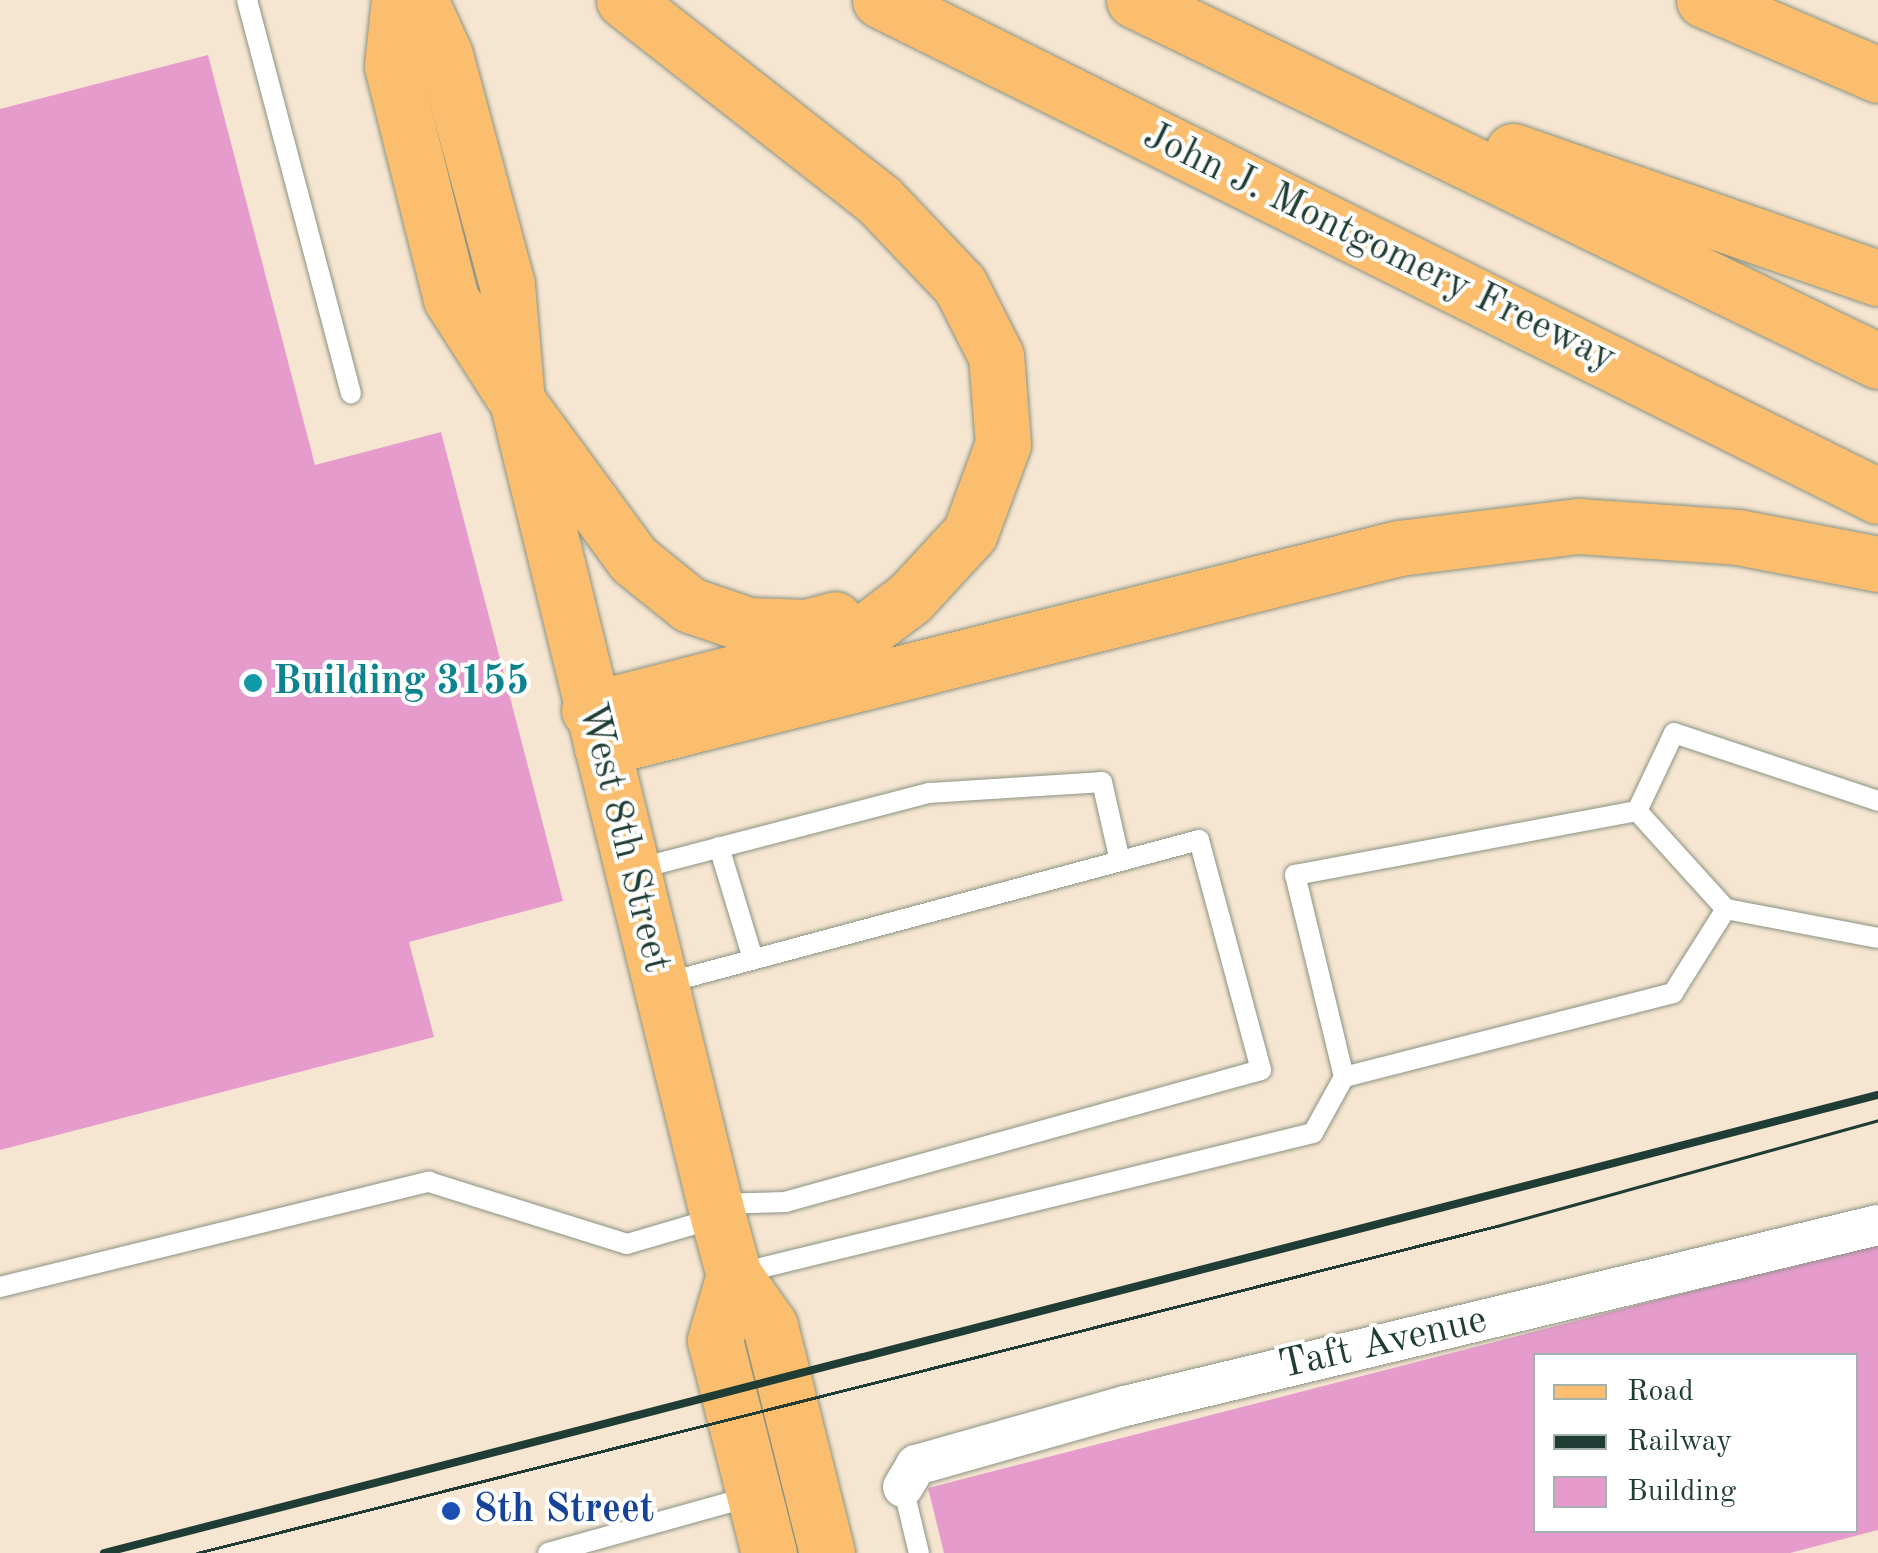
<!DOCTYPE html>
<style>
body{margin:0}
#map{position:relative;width:1878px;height:1553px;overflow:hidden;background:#f6e6d1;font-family:"Old Standard TT",serif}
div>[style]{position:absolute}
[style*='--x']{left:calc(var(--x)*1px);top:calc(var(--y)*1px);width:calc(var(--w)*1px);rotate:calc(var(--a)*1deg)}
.building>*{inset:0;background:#e59ccc}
.roads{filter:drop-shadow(0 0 2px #8a9282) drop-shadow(0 0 2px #8a9282)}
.lane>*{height:20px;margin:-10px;padding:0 10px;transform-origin:10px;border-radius:10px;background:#fff}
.street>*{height:40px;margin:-20px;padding:0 20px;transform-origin:20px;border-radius:20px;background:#fff}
.primary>*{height:55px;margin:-27.5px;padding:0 27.5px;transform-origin:27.5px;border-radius:27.5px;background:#fabe6e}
.highway>*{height:55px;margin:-27.5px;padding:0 27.5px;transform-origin:27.5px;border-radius:27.5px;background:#fabe6e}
.tram>*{height:2.5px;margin:-1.25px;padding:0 1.25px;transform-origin:1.25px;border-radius:1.25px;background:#1f3d34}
.rail>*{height:8px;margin:-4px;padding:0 4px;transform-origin:4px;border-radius:4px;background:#1f3d34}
.dots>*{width:28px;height:28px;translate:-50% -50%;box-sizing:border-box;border:5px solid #fff;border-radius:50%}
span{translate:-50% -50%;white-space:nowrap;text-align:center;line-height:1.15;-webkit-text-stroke:8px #fff;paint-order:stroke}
.street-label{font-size:40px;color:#1f3d34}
.culture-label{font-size:40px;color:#0d838f;font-weight:700}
.left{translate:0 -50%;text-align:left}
.transit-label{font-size:40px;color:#164399;font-weight:700}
.legend{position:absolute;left:1533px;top:1353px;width:325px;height:180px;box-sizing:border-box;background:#fff;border:2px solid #a5b1ae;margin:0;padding:12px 18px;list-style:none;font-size:30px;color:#1f3d34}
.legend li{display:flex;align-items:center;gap:20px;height:50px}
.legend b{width:50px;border:2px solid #a5b1ae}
</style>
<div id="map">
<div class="building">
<i style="clip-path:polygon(208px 55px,315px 465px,441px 432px,563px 901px,409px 942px,434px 1037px,0 1150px,0 109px)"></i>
<i style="clip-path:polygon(evenodd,1878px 1243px,1878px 1530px,1790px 1553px,944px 1553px,928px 1488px,1878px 1243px,1536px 1356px,1856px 1356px,1856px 1530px,1536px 1530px,1536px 1356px)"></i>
</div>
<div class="roads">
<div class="lane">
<i style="--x:247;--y:0;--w:407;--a:75.2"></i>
<i style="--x:1637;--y:811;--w:86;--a:-64.6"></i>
<i style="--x:1674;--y:733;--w:215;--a:18.4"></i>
<i style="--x:1637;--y:811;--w:132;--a:47.8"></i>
<i style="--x:1726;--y:909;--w:155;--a:10.8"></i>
<i style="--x:719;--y:847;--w:117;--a:73.1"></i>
<i style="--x:633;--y:870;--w:306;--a:-14.6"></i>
<i style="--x:929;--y:793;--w:173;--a:-3.6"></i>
<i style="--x:1102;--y:782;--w:81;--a:77.2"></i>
<i style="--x:662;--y:984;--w:556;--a:-15.01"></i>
<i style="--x:1199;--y:840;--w:238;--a:74.9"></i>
<i style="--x:1261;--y:1070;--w:493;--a:164.5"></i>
<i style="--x:786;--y:1202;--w:68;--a:178.3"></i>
<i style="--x:1344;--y:1077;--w:340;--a:-14.3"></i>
<i style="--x:1673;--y:993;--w:99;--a:-57.8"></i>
<i style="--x:736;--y:1274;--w:594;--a:-13.73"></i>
<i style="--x:1313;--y:1133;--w:64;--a:-61"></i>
<i style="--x:1344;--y:1077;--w:208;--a:-103.6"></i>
<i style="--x:1295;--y:875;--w:348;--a:-10.6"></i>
<i style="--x:0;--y:1287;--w:442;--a:-13.8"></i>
<i style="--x:429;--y:1182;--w:207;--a:17.4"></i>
<i style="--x:627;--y:1244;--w:93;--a:-16.3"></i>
<i style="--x:903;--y:1487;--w:68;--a:76.4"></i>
<i style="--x:548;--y:1553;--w:212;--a:-15.6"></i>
</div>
<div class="street">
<i style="--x:903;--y:1487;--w:26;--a:-59"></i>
<i style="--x:916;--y:1465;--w:217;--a:-15.8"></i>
<i style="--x:1125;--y:1406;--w:774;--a:-13.52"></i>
</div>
<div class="primary">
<i style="--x:399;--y:0;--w:66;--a:96.1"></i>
<i style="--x:392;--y:66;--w:240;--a:75.8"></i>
<i style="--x:451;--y:299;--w:113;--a:57.3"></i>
<i style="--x:420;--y:0;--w:60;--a:65.6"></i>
<i style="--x:445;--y:55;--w:238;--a:74.9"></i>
<i style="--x:507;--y:285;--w:116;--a:85.1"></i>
<i style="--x:517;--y:401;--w:840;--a:76.16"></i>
<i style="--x:718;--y:1217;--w:60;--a:74.6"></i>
<i style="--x:734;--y:1275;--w:62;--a:54.8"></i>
<i style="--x:770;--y:1326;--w:234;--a:75.9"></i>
<i style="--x:734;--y:1275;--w:68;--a:106.3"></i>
<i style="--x:715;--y:1340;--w:220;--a:75.8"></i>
</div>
<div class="highway">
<i style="--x:880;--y:0;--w:1114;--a:26.43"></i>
<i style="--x:1134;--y:0;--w:827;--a:25.88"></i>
<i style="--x:1704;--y:0;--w:189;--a:23.3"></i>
<i style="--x:1513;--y:151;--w:386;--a:19.2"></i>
<i style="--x:517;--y:401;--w:197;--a:53.7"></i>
<i style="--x:634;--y:560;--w:72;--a:38.8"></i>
<i style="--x:690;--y:605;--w:61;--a:19"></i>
<i style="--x:748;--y:625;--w:58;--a:2"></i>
<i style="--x:806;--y:627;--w:30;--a:-15"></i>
<i style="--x:589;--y:710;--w:237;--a:-14.4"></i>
<i style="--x:819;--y:651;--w:55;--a:-23.7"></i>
<i style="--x:869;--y:629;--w:51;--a:-37.1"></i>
<i style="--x:910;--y:598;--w:88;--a:-47.3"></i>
<i style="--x:970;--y:533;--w:95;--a:-69.7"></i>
<i style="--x:1003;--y:444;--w:88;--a:-94.5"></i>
<i style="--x:996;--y:356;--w:80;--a:-116.9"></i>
<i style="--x:960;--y:285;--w:117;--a:-133.6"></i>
<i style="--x:879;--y:200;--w:324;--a:-141.9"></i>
<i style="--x:602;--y:748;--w:822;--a:-14.09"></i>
<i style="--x:1399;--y:548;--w:180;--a:-7"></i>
<i style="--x:1578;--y:526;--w:160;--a:3.9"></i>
<i style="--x:1738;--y:537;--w:143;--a:10.9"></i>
</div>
</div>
<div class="tram">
<i style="--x:197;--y:1553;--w:1340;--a:-14.12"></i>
<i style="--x:1497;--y:1226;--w:395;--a:-15.5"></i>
</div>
<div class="rail">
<i style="--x:104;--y:1553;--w:1832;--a:-14.48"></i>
</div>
<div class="dots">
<i style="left:253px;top:683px;background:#0f9aa8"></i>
<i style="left:451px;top:1511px;background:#1a4fb4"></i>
</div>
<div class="street-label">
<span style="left:1379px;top:248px;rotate:26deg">John J. Montgomery Freeway</span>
<span style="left:623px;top:838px;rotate:76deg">West 8th Street</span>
<span style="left:1383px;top:1344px;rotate:-13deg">Taft Avenue</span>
</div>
<div class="culture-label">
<span class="left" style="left:273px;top:683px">Building 3155</span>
</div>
<div class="transit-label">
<span class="left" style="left:474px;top:1511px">8th Street</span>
</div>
<ul class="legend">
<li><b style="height:12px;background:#fabe6e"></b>Road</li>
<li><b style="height:12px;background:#1f3d34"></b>Railway</li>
<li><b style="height:28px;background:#e59ccc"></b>Building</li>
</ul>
</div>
